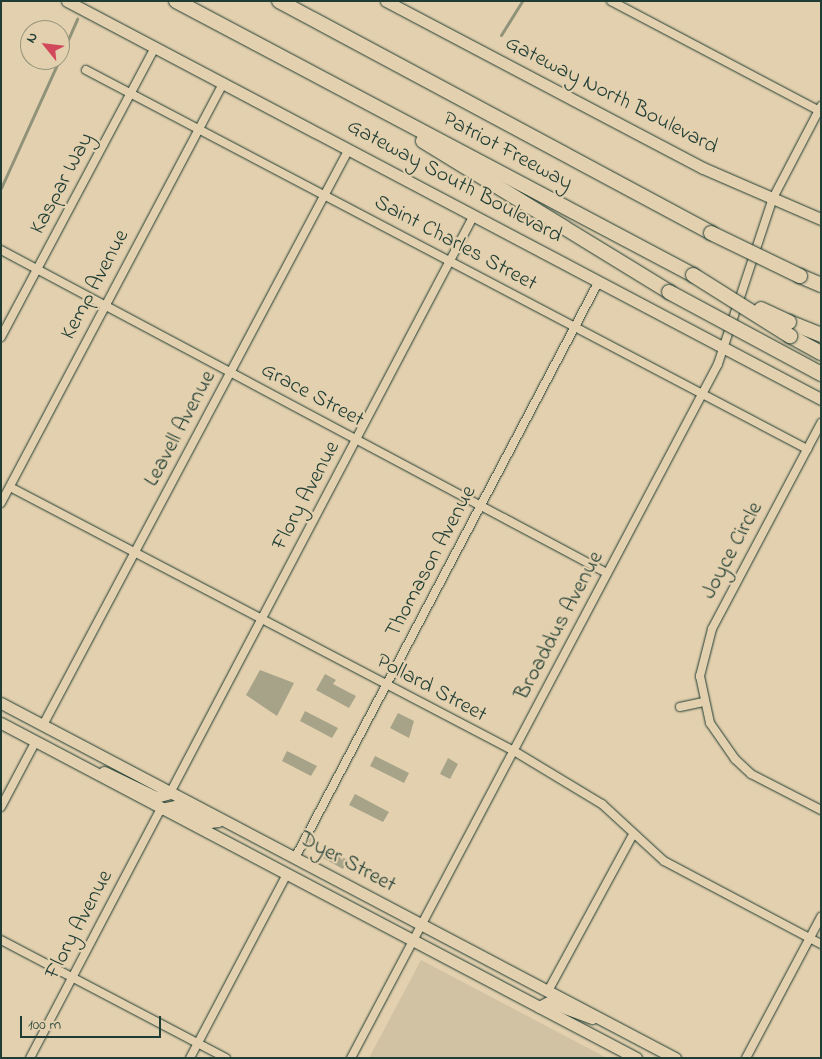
<!DOCTYPE html>
<style>
body{margin:0}
#map{position:relative;width:822px;height:1059px;overflow:hidden;background:#e3d0ae;font-family:"Indie Flower",sans-serif}
div>[style]{position:absolute}
[style*='--x']{left:calc(var(--x)*1px);top:calc(var(--y)*1px);width:calc(var(--w)*1px);rotate:calc(var(--a)*1deg)}
.built>*{inset:0;background:#d1c2a3}
.stream>*{height:3px;margin:-1.5px;padding:0 1.5px;transform-origin:1.5px;border-radius:1.5px;background:#90937a}
.building>*{inset:0;background:#a7a389}
.roads{filter:drop-shadow(0 0 1px #1f3d34) drop-shadow(0 0 1px #1f3d34)}
.minor>*{height:8px;margin:-4px;padding:0 4px;transform-origin:4px;border-radius:4px;background:#e3d0ae}
.secondary>*{height:11px;margin:-5.5px;padding:0 5.5px;transform-origin:5.5px;border-radius:5.5px;background:#e3d0ae}
.motorway>*{height:14px;margin:-7px;padding:0 7px;transform-origin:7px;border-radius:7px;background:#e3d0ae}
.bridges{filter:drop-shadow(0 0 1px #1f3d34) drop-shadow(0 0 1px #1f3d34)}
.motorway-bridge>*{height:14px;margin:-7px;padding:0 7px;transform-origin:7px;border-radius:7px;background:#e3d0ae}
span{translate:-50% -50%;white-space:nowrap;text-align:center;line-height:1.15;-webkit-text-stroke:4.5px #e3d0ae;paint-order:stroke}
.street-label{font-size:22px;color:#1f3d34}
.frame{position:absolute;inset:0;border:2px solid #1f3d34;pointer-events:none}
.north{position:absolute;left:20px;top:20px;width:50px;height:50px;box-sizing:border-box;background:#e3d0ae;border:1px solid #95957d;border-radius:50%;rotate:299deg;font-size:14px;font-weight:700;line-height:20px;text-align:center;color:#1f3d34}
.north::after{content:'';display:block;margin:auto;width:18px;height:22px;background:#d1495b;clip-path:polygon(50% 0,100% 100%,50% 72%,0 100%)}
.scale{position:absolute;left:20px;top:1016px;width:141px;height:22px;box-sizing:border-box;border:2px solid #1f3d34;border-top:0;padding-left:6px;font-size:15px;line-height:18px;white-space:nowrap;color:#1f3d34;-webkit-text-stroke:4px #e3d0ae;paint-order:stroke}
</style>
<div id="map">
<div class="built">
<i style="clip-path:polygon(421px 960px,607px 1058px,369px 1058px)"></i>
</div>
<div class="stream">
<i style="--x:501;--y:35;--w:40;--a:-58"></i>
<i style="--x:60;--y:58;--w:43;--a:-66.4"></i>
<i style="--x:1;--y:188;--w:141;--a:-65.6"></i>
</div>
<div class="building">
<i style="clip-path:polygon(260px 670px,294px 683px,277px 716px,246px 695px)"></i>
<i style="clip-path:polygon(325px 674px,336px 680px,333px 684px,356px 696px,349px 708px,316px 690px)"></i>
<i style="clip-path:polygon(305px 711px,338px 728px,332px 738px,300px 721px)"></i>
<i style="clip-path:polygon(398px 713px,414px 721px,409px 738px,390px 728px)"></i>
<i style="clip-path:polygon(287px 751px,317px 766px,311px 776px,282px 761px)"></i>
<i style="clip-path:polygon(375px 756px,409px 773px,404px 783px,370px 766px)"></i>
<i style="clip-path:polygon(448px 758px,458px 764px,450px 779px,440px 774px)"></i>
<i style="clip-path:polygon(355px 794px,389px 812px,383px 822px,349px 805px)"></i>
<i style="clip-path:polygon(328px 850px,348px 860px,343px 869px,323px 858px)"></i>
</div>
<div class="roads">
<div class="minor">
<i style="--x:611;--y:1;--w:234;--a:27.8"></i>
<i style="--x:86;--y:70;--w:815;--a:27.73"></i>
<i style="--x:1;--y:250;--w:687;--a:28.06"></i>
<i style="--x:1;--y:337;--w:328;--a:-62"></i>
<i style="--x:821;--y:423;--w:233;--a:117.9"></i>
<i style="--x:712;--y:629;--w:49;--a:104.3"></i>
<i style="--x:700;--y:676;--w:48;--a:78"></i>
<i style="--x:710;--y:723;--w:44;--a:55.2"></i>
<i style="--x:735;--y:759;--w:22;--a:43"></i>
<i style="--x:751;--y:774;--w:79;--a:27.2"></i>
<i style="--x:10;--y:487;--w:569;--a:27.65"></i>
<i style="--x:514;--y:751;--w:103;--a:31.1"></i>
<i style="--x:602;--y:804;--w:84;--a:42.6"></i>
<i style="--x:664;--y:861;--w:178;--a:27.9"></i>
<i style="--x:1;--y:503;--w:475;--a:-62.1"></i>
<i style="--x:680;--y:707;--w:24;--a:-12"></i>
<i style="--x:43;--y:725;--w:652;--a:-62.02"></i>
<i style="--x:170;--y:793;--w:653;--a:-62.26"></i>
<i style="--x:1;--y:807;--w:75;--a:-62.1"></i>
<i style="--x:295;--y:858;--w:652;--a:-62.22"></i>
<i style="--x:1;--y:940;--w:254;--a:27.7"></i>
<i style="--x:548;--y:991;--w:176;--a:-61.5"></i>
<i style="--x:30;--y:1058;--w:281;--a:-62.3"></i>
<i style="--x:190;--y:1058;--w:208;--a:-62.2"></i>
<i style="--x:351;--y:1058;--w:785;--a:-62.13"></i>
<i style="--x:718;--y:364;--w:175;--a:-71.7"></i>
<i style="--x:773;--y:198;--w:104;--a:-62.4"></i>
<i style="--x:746;--y:1058;--w:160;--a:-62"></i>
</div>
<div class="secondary">
<i style="--x:67;--y:1;--w:853;--a:27.83"></i>
<i style="--x:386;--y:1;--w:358;--a:27.8"></i>
<i style="--x:703;--y:168;--w:129;--a:23.4"></i>
<i style="--x:1;--y:703;--w:762;--a:27.78"></i>
<i style="--x:1;--y:723;--w:718;--a:27.81"></i>
<i style="--x:104;--y:772;--w:58;--a:25.7"></i>
<i style="--x:156;--y:797;--w:15;--a:-16"></i>
<i style="--x:161;--y:809;--w:14;--a:-12"></i>
<i style="--x:175;--y:806;--w:38;--a:25"></i>
<i style="--x:210;--y:822;--w:8;--a:-7"></i>
<i style="--x:539;--y:1007;--w:11;--a:-27"></i>
<i style="--x:549;--y:1002;--w:46;--a:20.4"></i>
</div>
<div class="motorway">
<i style="--x:176;--y:1;--w:585;--a:27.92"></i>
<i style="--x:279;--y:1;--w:490;--a:28.2"></i>
<i style="--x:423;--y:141;--w:289;--a:31.5"></i>
<i style="--x:800;--y:276;--w:23;--a:23"></i>
<i style="--x:789;--y:322;--w:35;--a:22"></i>
<i style="--x:790;--y:336;--w:35;--a:29"></i>
</div>
</div>
<div class="bridges">
<div class="motorway-bridge">
<i style="--x:711;--y:233;--w:99;--a:25.8"></i>
<i style="--x:693;--y:275;--w:115;--a:32.2"></i>
<i style="--x:669;--y:292;--w:173;--a:28.3"></i>
<i style="--x:761;--y:309;--w:31;--a:25"></i>
</div>
</div>
<div class="street-label">
<span style="left:611px;top:96px;rotate:27deg">Gateway North Boulevard</span>
<span style="left:507px;top:152px;rotate:28deg">Patriot Freeway</span>
<span style="left:454px;top:182px;rotate:28deg">Gateway South Boulevard</span>
<span style="left:63px;top:184px;rotate:-62deg">Kaspar Way</span>
<span style="left:455px;top:244px;rotate:28deg">Saint Charles Street</span>
<span style="left:96px;top:285px;rotate:-62deg">Kemp Avenue</span>
<span style="left:312px;top:396px;rotate:28deg">Grace Street</span>
<span style="left:181px;top:429px;rotate:-62deg">Leavell Avenue</span>
<span style="left:307px;top:496px;rotate:-62deg">Flory Avenue</span>
<span style="left:733px;top:551px;rotate:-62deg">Joyce Circle</span>
<span style="left:432px;top:562px;rotate:-62deg">Thomason Avenue</span>
<span style="left:560px;top:626px;rotate:-62deg">Broaddus Avenue</span>
<span style="left:431px;top:689px;rotate:28deg">Pollard Street</span>
<span style="left:347px;top:863px;rotate:28deg">Dyer Street</span>
<span style="left:80px;top:925px;rotate:-62deg">Flory Avenue</span>
</div>
<div class="frame"></div>
<div class="north">N</div>
<div class="scale">100 m</div>
</div>
